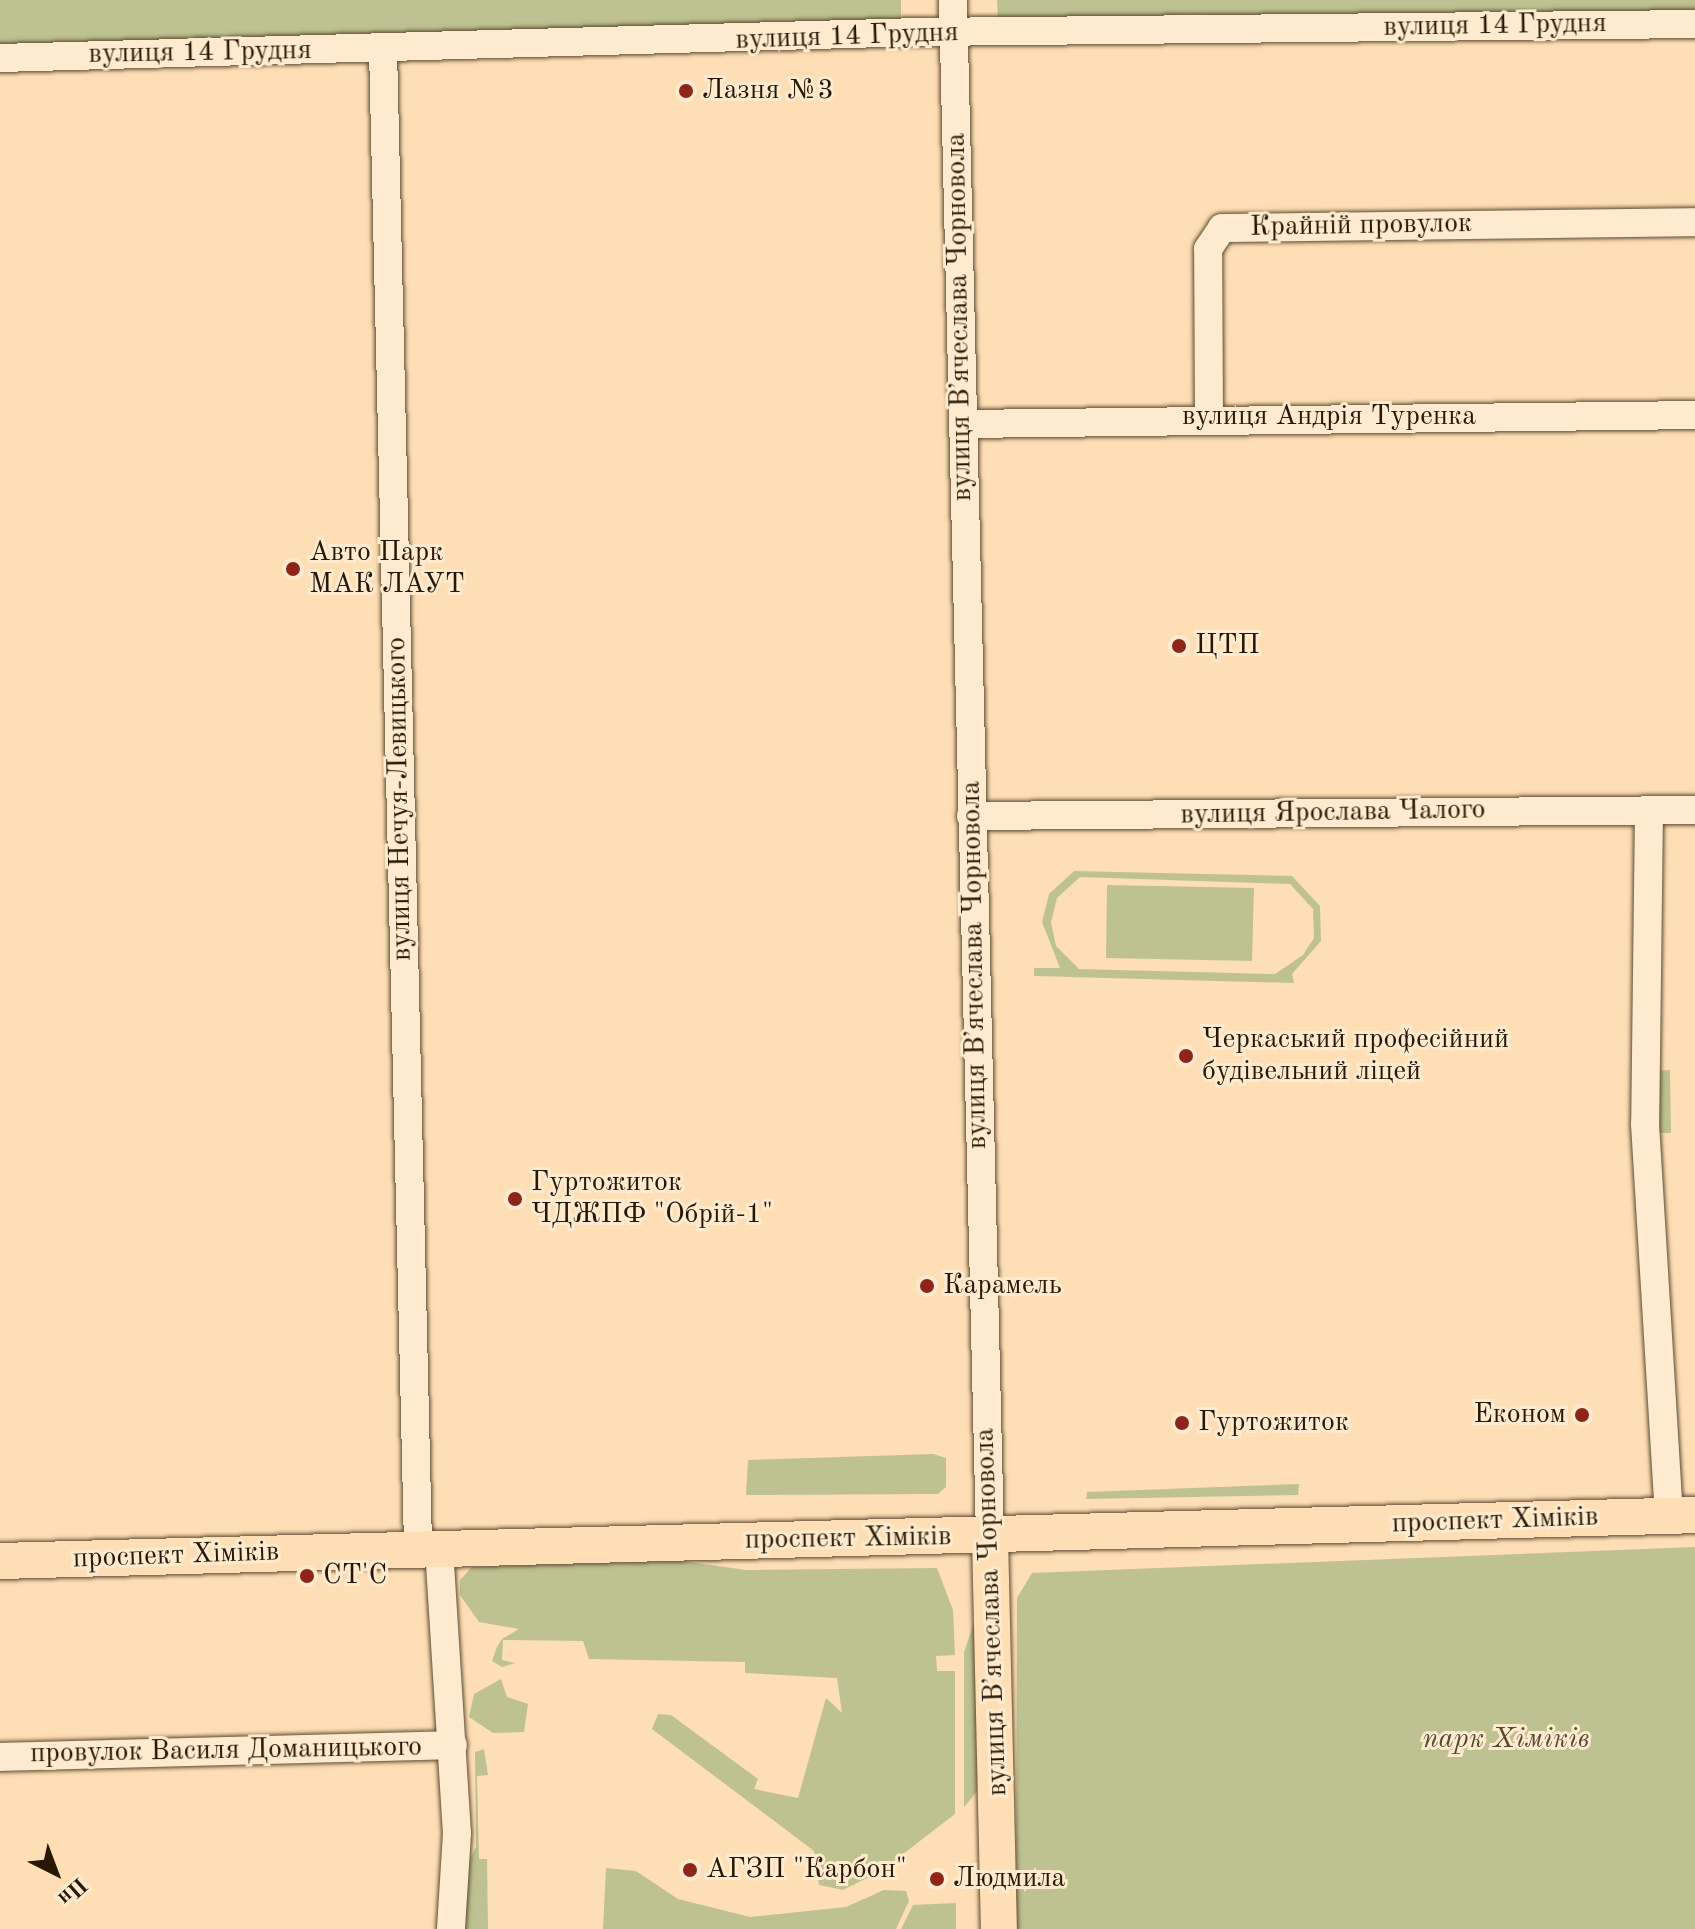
<!DOCTYPE html>
<meta charset="utf-8">
<style>
body{margin:0}
#map{position:relative;width:1695px;height:1929px;overflow:hidden;background:#fedfb5;font-family:"Old Standard TT",serif}
div>[style]{position:absolute}
[style*='--x']{left:calc(var(--x)*1px);top:calc(var(--y)*1px);width:calc(var(--w)*1px);rotate:calc(var(--a)*1deg)}
.green>*{inset:0;background:#bdc290}
.roads{filter:drop-shadow(0 0 2px #5c4a31) drop-shadow(0 0 2px #5c4a31)}
.minor>*{height:28px;margin:-14px;padding:0 14px;transform-origin:14px;border-radius:14px;background:#feeacf}
.major>*{height:36px;margin:-18px;padding:0 18px;transform-origin:18px;border-radius:18px;background:#fedfb5}
.dots>*{width:22px;height:22px;translate:-50% -50%;box-sizing:border-box;border:4px solid #feeacf;border-radius:50%}
span{translate:-50% -50%;white-space:nowrap;text-align:center;line-height:1.15;-webkit-text-stroke:6px #feeacf;paint-order:stroke}
.street-label{font-size:28px;color:#261805}
.poi-label{font-size:28px;color:#261805}
.left{translate:0 -50%;text-align:left}
.right{translate:-100% -50%;text-align:right}
.park-label{font-size:28px;color:#534b2f;font-style:italic}
.north{position:absolute;left:16px;top:1833px;width:80px;height:80px;-webkit-text-stroke:6px #feeacf;paint-order:stroke;rotate:138deg;font-size:22px;font-weight:700;line-height:32px;text-align:center;color:#261805}
.north::after{content:'';display:block;margin:auto;width:28px;height:36px;background:#261805;clip-path:polygon(50% 0,100% 100%,50% 72%,0 100%)}
</style>
<div id="map">
<div class="green">
<i style="clip-path:polygon(0 0,901px 0,901px 22px,0 48px)"></i>
<i style="clip-path:polygon(997px 0,1695px 0,1695px 15px,1221px 21px,1201px 14px,998px 22px)"></i>
<i style="clip-path:polygon(evenodd,1074px 871px,1292px 876px,1320px 906px,1321px 941px,1292px 974px,1294px 983px,1034px 976px,1034px 968px,1060px 968px,1042px 922px,1049px 894px,1074px 871px,1080px 877px,1290px 884px,1313px 909px,1314px 938px,1303px 955px,1275px 974px,1079px 969px,1056px 946px,1051px 922px,1057px 898px,1080px 877px)"></i>
<i style="clip-path:polygon(1107px 885px,1254px 888px,1252px 961px,1106px 958px)"></i>
<i style="clip-path:polygon(1670px 1070px,1671px 1133px,1657px 1133px,1656px 1071px)"></i>
<i style="clip-path:polygon(933px 1454px,946px 1458px,946px 1487px,938px 1494px,746px 1495px,748px 1460px)"></i>
<i style="clip-path:polygon(1299px 1484px,1298px 1495px,1086px 1499px,1087px 1492px)"></i>
<i style="clip-path:polygon(1695px 1547px,1695px 1929px,1016px 1929px,1017px 1598px,1032px 1573px)"></i>
<i style="clip-path:polygon(682px 1561px,746px 1570px,937px 1568px,953px 1610px,955px 1655px,936px 1656px,937px 1671px,955px 1671px,955px 1814px,881px 1871px,843px 1890px,819px 1885px,814px 1851px,652px 1729px,658px 1714px,671px 1715px,758px 1779px,754px 1789px,798px 1798px,826px 1698px,842px 1713px,837px 1678px,745px 1673px,745px 1662px,589px 1659px,583px 1641px,503px 1640px,502px 1660px,515px 1663px,502px 1667px,492px 1661px,497px 1647px,502px 1639px,519px 1629px,479px 1622px,460px 1595px,460px 1580px,472px 1567px)"></i>
<i style="clip-path:polygon(975px 1620px,979px 1789px,964px 1807px,964px 1652px)"></i>
<i style="clip-path:polygon(501px 1679px,507px 1697px,528px 1704px,524px 1732px,493px 1733px,469px 1717px,474px 1694px)"></i>
<i style="clip-path:polygon(484px 1749px,488px 1775px,477px 1776px,479px 1859px,487px 1859px,488px 1929px,462px 1929px,461px 1877px,476px 1847px,475px 1752px)"></i>
<i style="clip-path:polygon(606px 1868px,636px 1871px,678px 1899px,750px 1917px,846px 1907px,884px 1890px,906px 1891px,909px 1901px,896px 1929px,603px 1929px)"></i>
<i style="clip-path:polygon(956px 1903px,956px 1929px,901px 1929px,913px 1905px)"></i>
</div>
<div class="roads">
<div class="minor">
<i style="--x:953;--y:0;--w:1537;--a:88.62"></i>
<i style="--x:383;--y:49;--w:1500;--a:88.66"></i>
<i style="--x:0;--y:58;--w:922;--a:-1.62"></i>
<i style="--x:922;--y:32;--w:773;--a:-0.59"></i>
<i style="--x:1209;--y:417;--w:168;--a:-90.3"></i>
<i style="--x:1208;--y:249;--w:25;--a:-56"></i>
<i style="--x:1222;--y:228;--w:473;--a:-0.7"></i>
<i style="--x:963;--y:424;--w:732;--a:-0.7"></i>
<i style="--x:1649;--y:810;--w:314;--a:90.7"></i>
<i style="--x:1645;--y:1124;--w:393;--a:86.5"></i>
<i style="--x:971;--y:816;--w:724;--a:-0.47"></i>
<i style="--x:439;--y:1548;--w:286;--a:86.4"></i>
<i style="--x:457;--y:1833;--w:96;--a:93.6"></i>
<i style="--x:0;--y:1757;--w:453;--a:-1.5"></i>
</div>
<div class="major">
<i style="--x:990;--y:1537;--w:392;--a:88.7"></i>
<i style="--x:0;--y:1561;--w:1696;--a:-1.55"></i>
</div>
</div>
<div class="dots">
<i style="left:686px;top:91px;background:#8f2418"></i>
<i style="left:293px;top:569px;background:#8f2418"></i>
<i style="left:1179px;top:646px;background:#8f2418"></i>
<i style="left:1186px;top:1056px;background:#8f2418"></i>
<i style="left:515px;top:1199px;background:#8f2418"></i>
<i style="left:927px;top:1286px;background:#8f2418"></i>
<i style="left:1582px;top:1415px;background:#8f2418"></i>
<i style="left:1182px;top:1423px;background:#8f2418"></i>
<i style="left:307px;top:1576px;background:#8f2418"></i>
<i style="left:690px;top:1870px;background:#8f2418"></i>
<i style="left:937px;top:1879px;background:#8f2418"></i>
</div>
<div class="street-label">
<span style="left:1495px;top:26px;rotate:-1deg">вулиця 14 Грудня</span>
<span style="left:847px;top:37px;rotate:-2deg">вулиця 14 Грудня</span>
<span style="left:200px;top:53px;rotate:-1deg">вулиця 14 Грудня</span>
<span style="left:1361px;top:226px;rotate:-1deg">Крайній провулок</span>
<span style="left:960px;top:317px;rotate:-91deg">вулиця Вʼячеслава Чорновола</span>
<span style="left:1329px;top:417px">вулиця Андрія Туренка</span>
<span style="left:400px;top:799px;rotate:-91deg">вулиця Нечуя-Левицького</span>
<span style="left:1333px;top:813px;rotate:-1deg">вулиця Ярослава Чалого</span>
<span style="left:975px;top:965px;rotate:-91deg">вулиця Вʼячеслава Чорновола</span>
<span style="left:1495px;top:1521px;rotate:-2deg">проспект Хіміків</span>
<span style="left:848px;top:1539px;rotate:-1deg">проспект Хіміків</span>
<span style="left:176px;top:1556px;rotate:-2deg">проспект Хіміків</span>
<span style="left:992px;top:1612px;rotate:-92deg">вулиця Вʼячеслава Чорновола</span>
<span style="left:226px;top:1751px;rotate:-1deg">провулок Василя Доманицького</span>
</div>
<div class="poi-label">
<span class="left" style="left:702px;top:91px">Лазня №3</span>
<span class="left" style="left:309px;top:569px">Авто Парк<br>МАК ЛАУТ</span>
<span class="left" style="left:1195px;top:646px">ЦТП</span>
<span class="left" style="left:1202px;top:1056px">Черкаський професійний<br>будівельний ліцей</span>
<span class="left" style="left:531px;top:1199px">Гуртожиток<br>ЧДЖПФ "Обрій-1"</span>
<span class="left" style="left:943px;top:1286px">Карамель</span>
<span class="right" style="left:1566px;top:1415px">Економ</span>
<span class="left" style="left:1198px;top:1423px">Гуртожиток</span>
<span class="left" style="left:323px;top:1576px">СТ'С</span>
<span class="left" style="left:706px;top:1870px">АГЗП "Карбон"</span>
<span class="left" style="left:953px;top:1879px">Людмила</span>
</div>
<div class="park-label">
<span style="left:1506px;top:1740px">парк Хіміків</span>
</div>
<div class="north">Пн</div>
</div>
